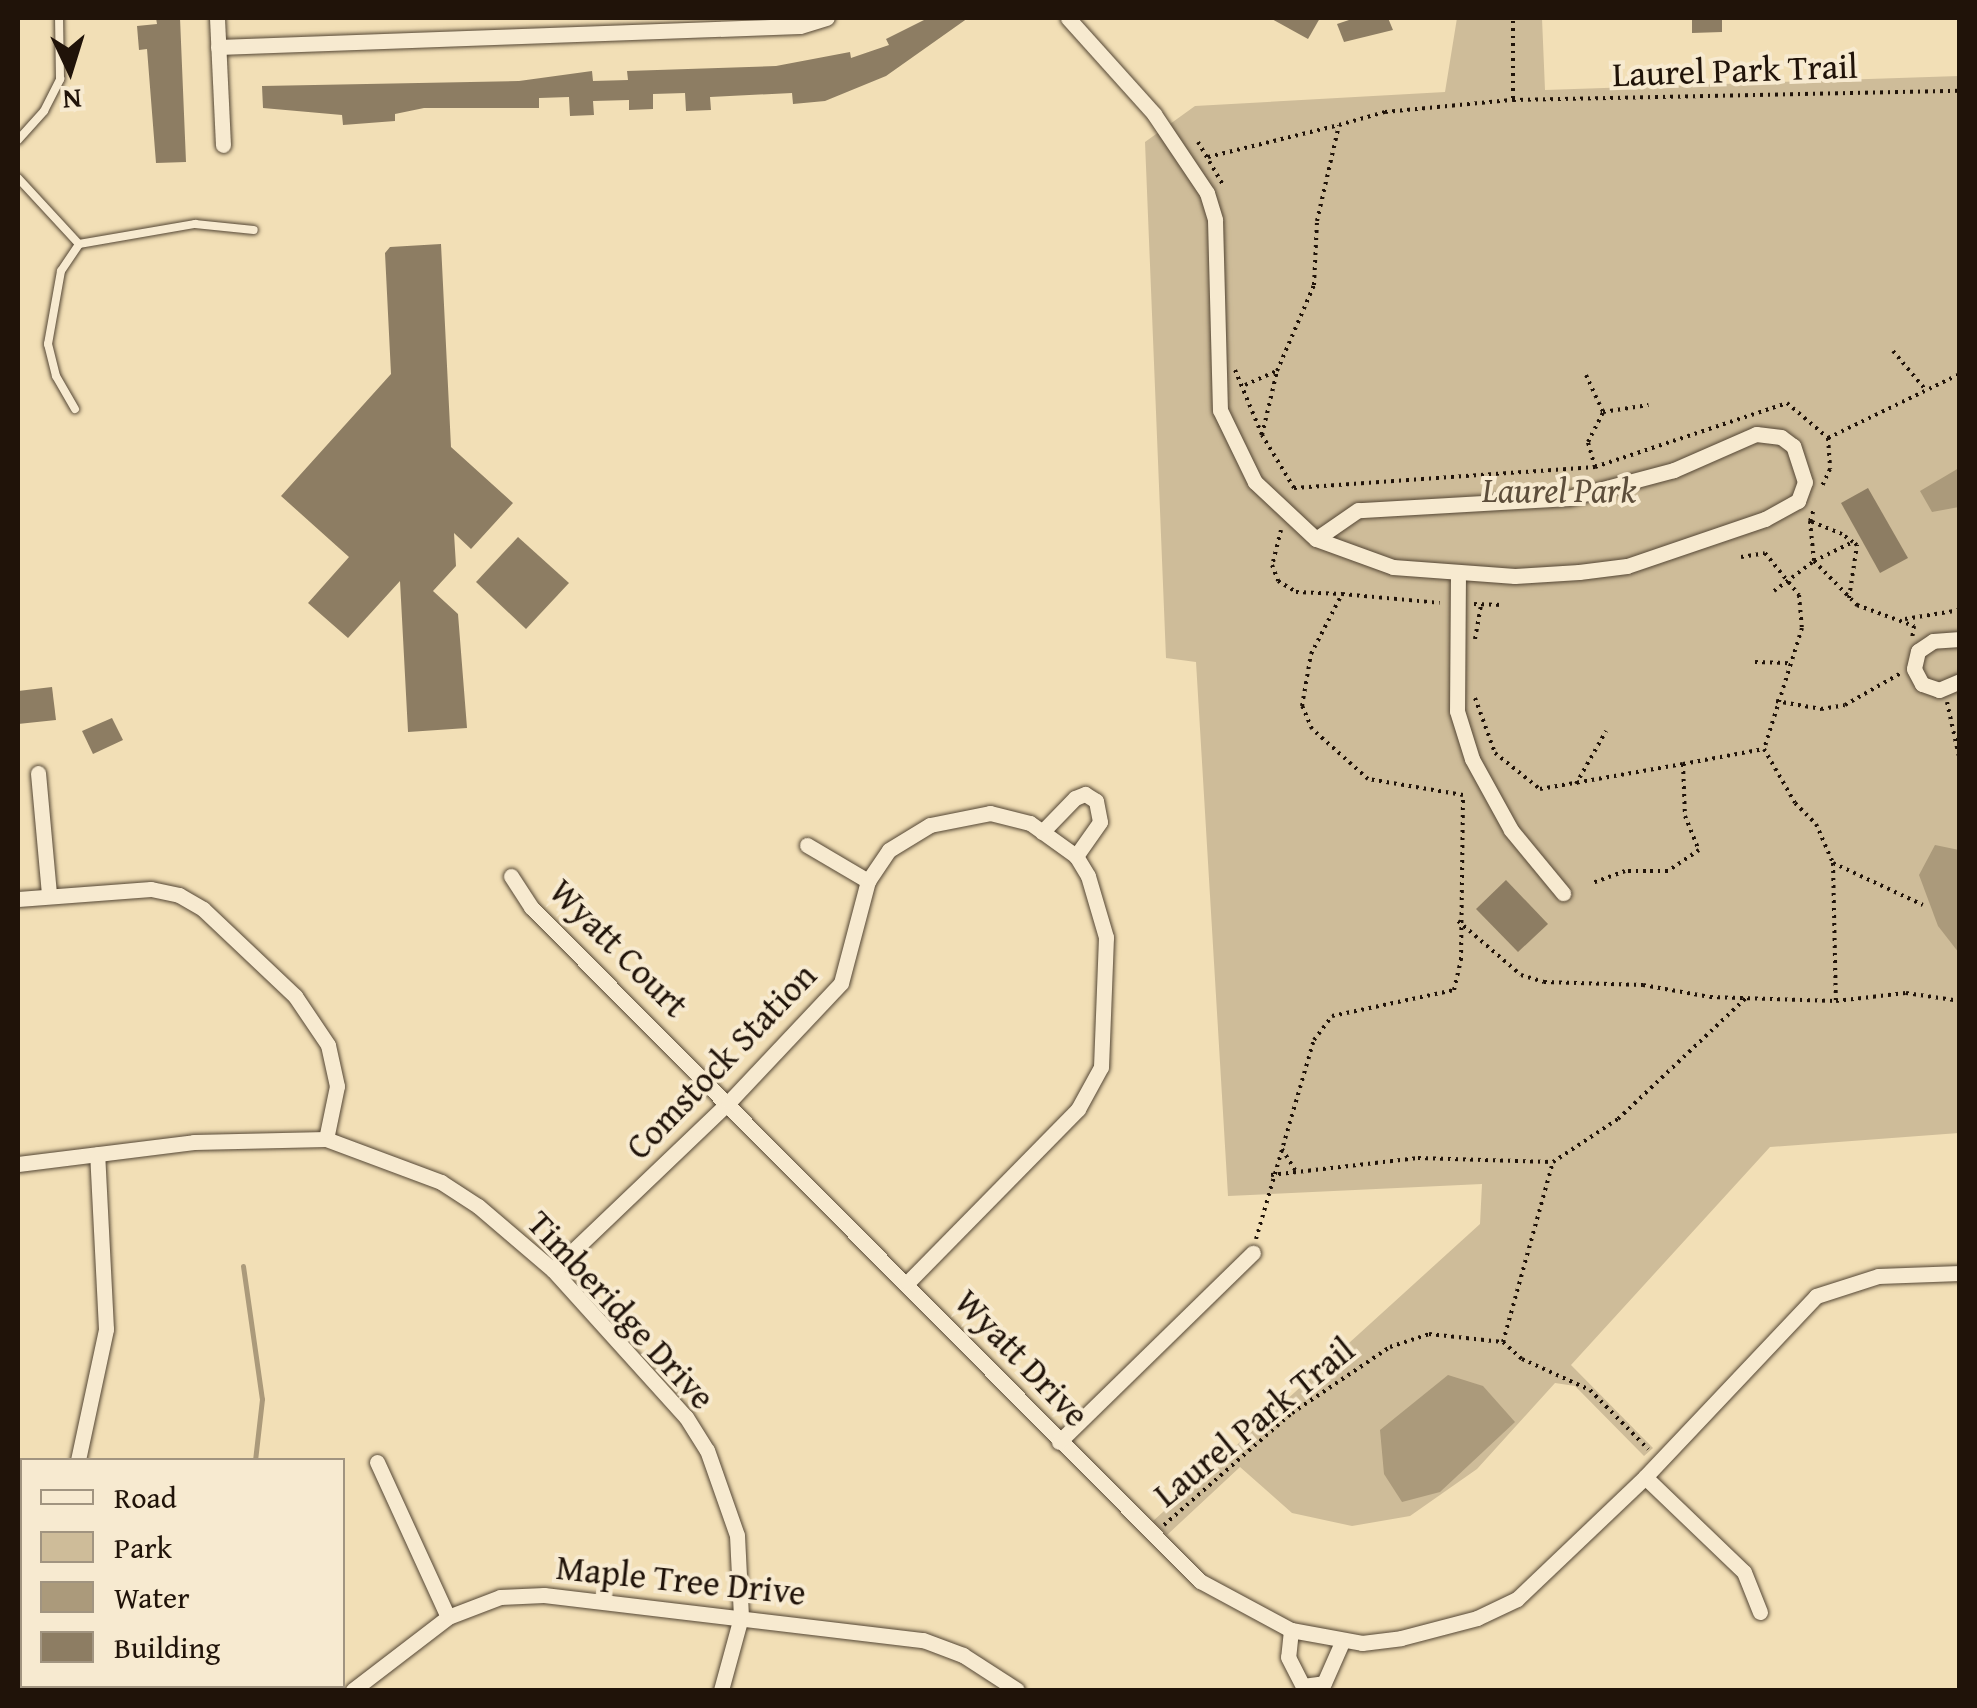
<!DOCTYPE html>
<style>
body{margin:0}
#map{position:relative;width:1977px;height:1708px;overflow:hidden;background:#f2dfb6;font-family:"Gentium Book Plus",serif}
div>[style]{position:absolute}
[style*='--x']{left:calc(var(--x)*1px);top:calc(var(--y)*1px);width:calc(var(--w)*1px);rotate:calc(var(--a)*1deg)}
.green>*{inset:0;background:#cebc99}
.water>*{inset:0;background:#ab9a7b}
.stream>*{height:5px;margin:-2.5px;padding:0 2.5px;transform-origin:2.5px;border-radius:2.5px;background:#ab9a7b}
.building>*{inset:0;background:#8d7d63}
.path>*{height:4px;margin-top:-2px;transform-origin:0;background:repeating-linear-gradient(90deg,#201309 0 2.5px,transparent 0 7.5px)}
.roads{filter:drop-shadow(0 0 2px #544634) drop-shadow(0 0 2px #544634)}
.service>*{height:8px;margin:-4px;padding:0 4px;transform-origin:4px;border-radius:4px;background:#f7ead0}
.minor>*{height:15px;margin:-7.5px;padding:0 7.5px;transform-origin:7.5px;border-radius:7.5px;background:#f7ead0}
span{translate:-50% -50%;white-space:nowrap;text-align:center;line-height:1.15;-webkit-text-stroke:8px #f7ead0;paint-order:stroke}
.street-label{font-size:35px;color:#201309}
.park-label{font-size:35px;color:#5d4e3b;font-style:italic}
.frame{position:absolute;inset:0;border:20px solid #201309;pointer-events:none}
.legend{position:absolute;left:20px;top:1458px;width:325px;height:230px;box-sizing:border-box;background:#f7ead0;border:2px solid #a19480;margin:0;padding:12px 18px;list-style:none;font-size:30px;color:#201309}
.legend li{display:flex;align-items:center;gap:20px;height:50px}
.legend b{width:50px;border:2px solid #a19480}
.north{position:absolute;left:20px;top:20px;width:100px;height:100px;-webkit-text-stroke:8px #f7ead0;paint-order:stroke;rotate:176deg;font-size:28px;font-weight:700;line-height:40px;text-align:center;color:#201309}
.north::after{content:'';display:block;margin:auto;width:35px;height:45px;background:#201309;clip-path:polygon(50% 0,100% 100%,50% 72%,0 100%)}
</style>
<div id="map">
<div class="green">
<i style="clip-path:polygon(1457px 18px,1542px 18px,1545px 90px,1959px 76px,1959px 1133px,1770px 1147px,1571px 1365px,1653px 1448px,1644px 1456px,1575px 1386px,1555px 1383px,1477px 1469px,1410px 1516px,1352px 1526px,1292px 1513px,1240px 1467px,1167px 1535px,1153px 1521px,1480px 1224px,1482px 1184px,1228px 1196px,1196px 662px,1166px 658px,1145px 142px,1195px 106px,1445px 92px)"></i>
</div>
<div class="water">
<i style="clip-path:polygon(1959px 468px,1959px 507px,1932px 512px,1920px 491px)"></i>
<i style="clip-path:polygon(1935px 845px,1959px 850px,1959px 953px,1938px 926px,1919px 875px)"></i>
<i style="clip-path:polygon(1448px 1375px,1483px 1386px,1515px 1422px,1440px 1492px,1402px 1502px,1384px 1474px,1380px 1430px)"></i>
</div>
<div class="stream">
<i style="--x:243;--y:1266;--w:134;--a:81.9"></i>
<i style="--x:262;--y:1399;--w:61;--a:96.5"></i>
<i style="--x:152;--y:1690;--w:6;--a:-45"></i>
</div>
<div class="building">
<i style="clip-path:polygon(156px 18px,180px 18px,186px 162px,156px 163px,147px 49px,139px 50px,137px 26px,157px 24px)"></i>
<i style="clip-path:polygon(928px 18px,968px 18px,886px 76px,825px 101px,793px 104px,792px 93px,710px 97px,711px 110px,686px 111px,685px 93px,653px 94px,653px 109px,629px 110px,629px 100px,593px 101px,594px 115px,570px 116px,569px 97px,539px 98px,539px 108px,424px 108px,395px 114px,395px 121px,343px 125px,342px 115px,263px 108px,262px 86px,519px 81px,592px 71px,593px 81px,628px 80px,627px 71px,776px 66px,850px 52px,851px 58px,889px 45px,886px 39px)"></i>
<i style="clip-path:polygon(1270px 18px,1320px 18px,1308px 39px)"></i>
<i style="clip-path:polygon(1355px 18px,1388px 18px,1393px 30px,1344px 42px,1337px 24px)"></i>
<i style="clip-path:polygon(1692px 18px,1722px 18px,1722px 32px,1692px 33px)"></i>
<i style="clip-path:polygon(441px 244px,451px 447px,513px 503px,471px 549px,454px 533px,456px 566px,433px 591px,458px 614px,467px 728px,408px 732px,400px 581px,348px 638px,308px 603px,349px 557px,281px 496px,391px 374px,385px 253px,390px 247px)"></i>
<i style="clip-path:polygon(1868px 488px,1908px 558px,1880px 573px,1841px 503px)"></i>
<i style="clip-path:polygon(518px 537px,569px 583px,526px 629px,476px 582px)"></i>
<i style="clip-path:polygon(52px 687px,56px 720px,18px 724px,18px 691px)"></i>
<i style="clip-path:polygon(112px 718px,123px 740px,93px 754px,82px 731px)"></i>
<i style="clip-path:polygon(1506px 880px,1548px 924px,1518px 952px,1476px 909px)"></i>
</div>
<div class="path">
<i style="--x:1513;--y:98;--w:80;--a:-90"></i>
<i style="--x:1198;--y:142;--w:48;--a:59.7"></i>
<i style="--x:1208;--y:157;--w:135;--a:-13.7"></i>
<i style="--x:1893;--y:351;--w:50;--a:49.9"></i>
<i style="--x:1235;--y:370;--w:70;--a:67.4"></i>
<i style="--x:1586;--y:375;--w:41;--a:65.3"></i>
<i style="--x:1603;--y:412;--w:46;--a:-8.8"></i>
<i style="--x:1245;--y:385;--w:35;--a:-24"></i>
<i style="--x:1828;--y:438;--w:147;--a:-25.9"></i>
<i style="--x:1595;--y:467;--w:26;--a:-106"></i>
<i style="--x:1588;--y:442;--w:34;--a:-63"></i>
<i style="--x:1294;--y:488;--w:62;--a:-121.1"></i>
<i style="--x:1262;--y:435;--w:66;--a:-76.8"></i>
<i style="--x:1277;--y:371;--w:94;--a:-66.7"></i>
<i style="--x:1314;--y:285;--w:64;--a:-87.3"></i>
<i style="--x:1317;--y:221;--w:98;--a:-77.1"></i>
<i style="--x:1339;--y:125;--w:48;--a:-15.8"></i>
<i style="--x:1385;--y:112;--w:129;--a:-5.4"></i>
<i style="--x:1513;--y:100;--w:447;--a:-1.2"></i>
<i style="--x:1294;--y:488;--w:302;--a:-4"></i>
<i style="--x:1595;--y:467;--w:202;--a:-18.4"></i>
<i style="--x:1787;--y:403;--w:54;--a:40.5"></i>
<i style="--x:1828;--y:438;--w:31;--a:86"></i>
<i style="--x:1830;--y:469;--w:19;--a:115"></i>
<i style="--x:1810;--y:521;--w:13;--a:-72"></i>
<i style="--x:1281;--y:530;--w:36;--a:104"></i>
<i style="--x:1272;--y:565;--w:17;--a:69"></i>
<i style="--x:1278;--y:581;--w:21;--a:31"></i>
<i style="--x:1296;--y:592;--w:46;--a:2.5"></i>
<i style="--x:1741;--y:557;--w:24;--a:-9"></i>
<i style="--x:1765;--y:553;--w:54;--a:51"></i>
<i style="--x:1799;--y:595;--w:33;--a:85"></i>
<i style="--x:1802;--y:628;--w:127;--a:107.4"></i>
<i style="--x:1764;--y:749;--w:62;--a:60.1"></i>
<i style="--x:1795;--y:803;--w:30;--a:45"></i>
<i style="--x:1816;--y:824;--w:43;--a:66.4"></i>
<i style="--x:1833;--y:863;--w:138;--a:88.8"></i>
<i style="--x:1774;--y:591;--w:50;--a:-36.9"></i>
<i style="--x:1814;--y:561;--w:62;--a:45.7"></i>
<i style="--x:1857;--y:605;--w:61;--a:20.2"></i>
<i style="--x:1914;--y:626;--w:12;--a:99"></i>
<i style="--x:1849;--y:598;--w:54;--a:-81.4"></i>
<i style="--x:1857;--y:545;--w:5;--a:-143"></i>
<i style="--x:1853;--y:542;--w:14;--a:-144"></i>
<i style="--x:1842;--y:534;--w:35;--a:-158"></i>
<i style="--x:1810;--y:521;--w:40;--a:84.3"></i>
<i style="--x:1814;--y:561;--w:43;--a:-26"></i>
<i style="--x:1474;--y:604;--w:29;--a:2"></i>
<i style="--x:1905;--y:619;--w:56;--a:-9.3"></i>
<i style="--x:1475;--y:639;--w:36;--a:-80"></i>
<i style="--x:1755;--y:662;--w:34;--a:2"></i>
<i style="--x:1475;--y:698;--w:59;--a:70"></i>
<i style="--x:1495;--y:753;--w:58;--a:38.7"></i>
<i style="--x:1540;--y:789;--w:145;--a:-9.9"></i>
<i style="--x:1683;--y:764;--w:52;--a:87.8"></i>
<i style="--x:1685;--y:816;--w:37;--a:68"></i>
<i style="--x:1699;--y:850;--w:37;--a:146"></i>
<i style="--x:1668;--y:871;--w:43;--a:180"></i>
<i style="--x:1625;--y:871;--w:33;--a:160"></i>
<i style="--x:1776;--y:701;--w:46;--a:10.1"></i>
<i style="--x:1821;--y:709;--w:24;--a:-9"></i>
<i style="--x:1845;--y:705;--w:64;--a:-29.7"></i>
<i style="--x:1947;--y:702;--w:60;--a:77.6"></i>
<i style="--x:1683;--y:764;--w:82;--a:-10.5"></i>
<i style="--x:1576;--y:784;--w:61;--a:-60.5"></i>
<i style="--x:1833;--y:863;--w:99;--a:25"></i>
<i style="--x:1458;--y:921;--w:83;--a:40.6"></i>
<i style="--x:1521;--y:975;--w:24;--a:17"></i>
<i style="--x:1544;--y:982;--w:99;--a:1.7"></i>
<i style="--x:1643;--y:985;--w:68;--a:10.2"></i>
<i style="--x:1710;--y:997;--w:126;--a:1.8"></i>
<i style="--x:1836;--y:1001;--w:70;--a:-6.5"></i>
<i style="--x:1906;--y:993;--w:55;--a:8.4"></i>
<i style="--x:1282;--y:1149;--w:25;--a:58"></i>
<i style="--x:1271;--y:1175;--w:148;--a:-6.6"></i>
<i style="--x:1418;--y:1158;--w:135;--a:1.7"></i>
<i style="--x:1256;--y:1239;--w:207;--a:-73.8"></i>
<i style="--x:1314;--y:1040;--w:30;--a:-53"></i>
<i style="--x:1332;--y:1016;--w:125;--a:-12"></i>
<i style="--x:1454;--y:990;--w:31;--a:-77"></i>
<i style="--x:1461;--y:960;--w:165;--a:-89.3"></i>
<i style="--x:1463;--y:795;--w:96;--a:-170.4"></i>
<i style="--x:1368;--y:779;--w:75;--a:-138.2"></i>
<i style="--x:1312;--y:729;--w:25;--a:-113"></i>
<i style="--x:1302;--y:706;--w:53;--a:-80.2"></i>
<i style="--x:1311;--y:654;--w:68;--a:-62.7"></i>
<i style="--x:1342;--y:594;--w:98;--a:5.2"></i>
<i style="--x:1503;--y:1342;--w:25;--a:42"></i>
<i style="--x:1522;--y:1359;--w:75;--a:24.5"></i>
<i style="--x:1590;--y:1390;--w:83;--a:45.5"></i>
<i style="--x:1164;--y:1525;--w:170;--a:-41.2"></i>
<i style="--x:1292;--y:1413;--w:118;--a:-34"></i>
<i style="--x:1390;--y:1347;--w:41;--a:-18.4"></i>
<i style="--x:1429;--y:1334;--w:74;--a:6.2"></i>
<i style="--x:1503;--y:1342;--w:187;--a:-74.5"></i>
<i style="--x:1553;--y:1162;--w:78;--a:-33.5"></i>
<i style="--x:1618;--y:1119;--w:176;--a:-43.4"></i>
</div>
<div class="roads">
<div class="service">
<i style="--x:18;--y:140;--w:39;--a:-48"></i>
<i style="--x:44;--y:111;--w:36;--a:-63"></i>
<i style="--x:60;--y:79;--w:61;--a:-90.9"></i>
<i style="--x:18;--y:178;--w:90;--a:47.3"></i>
<i style="--x:75;--y:409;--w:38;--a:-120"></i>
<i style="--x:56;--y:376;--w:33;--a:-104"></i>
<i style="--x:48;--y:344;--w:74;--a:-79.9"></i>
<i style="--x:61;--y:271;--w:32;--a:-56"></i>
<i style="--x:79;--y:244;--w:118;--a:-9.8"></i>
<i style="--x:195;--y:224;--w:59;--a:5.8"></i>
</div>
<div class="minor">
<i style="--x:217;--y:18;--w:127;--a:87.3"></i>
<i style="--x:1068;--y:18;--w:129;--a:48.1"></i>
<i style="--x:1154;--y:114;--w:95;--a:56.1"></i>
<i style="--x:1207;--y:193;--w:28;--a:73"></i>
<i style="--x:1215;--y:220;--w:190;--a:88.5"></i>
<i style="--x:1220;--y:410;--w:80;--a:64.1"></i>
<i style="--x:1255;--y:482;--w:83;--a:43.1"></i>
<i style="--x:1316;--y:539;--w:82;--a:20"></i>
<i style="--x:1393;--y:567;--w:122;--a:4.2"></i>
<i style="--x:1515;--y:576;--w:64;--a:-3.6"></i>
<i style="--x:1579;--y:572;--w:48;--a:-7.1"></i>
<i style="--x:1627;--y:566;--w:146;--a:-18.8"></i>
<i style="--x:1765;--y:519;--w:38;--a:-29"></i>
<i style="--x:1798;--y:501;--w:20;--a:-70"></i>
<i style="--x:1805;--y:482;--w:38;--a:-108"></i>
<i style="--x:1793;--y:446;--w:15;--a:-143"></i>
<i style="--x:1781;--y:437;--w:25;--a:-173"></i>
<i style="--x:1756;--y:434;--w:90;--a:156.3"></i>
<i style="--x:1674;--y:470;--w:109;--a:165.1"></i>
<i style="--x:1569;--y:498;--w:211;--a:176.7"></i>
<i style="--x:1358;--y:510;--w:51;--a:145.4"></i>
<i style="--x:218;--y:47;--w:582;--a:-2.07"></i>
<i style="--x:800;--y:26;--w:28;--a:-17"></i>
<i style="--x:1458;--y:572;--w:139;--a:90.4"></i>
<i style="--x:1457;--y:711;--w:50;--a:72.6"></i>
<i style="--x:1472;--y:759;--w:81;--a:61.2"></i>
<i style="--x:1511;--y:830;--w:82;--a:50.5"></i>
<i style="--x:1960;--y:639;--w:27;--a:176"></i>
<i style="--x:1933;--y:641;--w:18;--a:146"></i>
<i style="--x:1918;--y:651;--w:18;--a:103"></i>
<i style="--x:1914;--y:669;--w:17;--a:62"></i>
<i style="--x:1922;--y:684;--w:18;--a:19"></i>
<i style="--x:1939;--y:690;--w:23;--a:-23"></i>
<i style="--x:38;--y:773;--w:122;--a:84.8"></i>
<i style="--x:1042;--y:832;--w:47;--a:-45.9"></i>
<i style="--x:1075;--y:798;--w:11;--a:-22"></i>
<i style="--x:1085;--y:794;--w:13;--a:32"></i>
<i style="--x:1096;--y:801;--w:21;--a:79"></i>
<i style="--x:1100;--y:822;--w:42;--a:125.2"></i>
<i style="--x:807;--y:845;--w:71;--a:30.5"></i>
<i style="--x:511;--y:876;--w:37;--a:57"></i>
<i style="--x:531;--y:907;--w:950;--a:45.21"></i>
<i style="--x:1200;--y:1581;--w:103;--a:28.3"></i>
<i style="--x:1291;--y:1630;--w:72;--a:10.4"></i>
<i style="--x:1362;--y:1643;--w:39;--a:-7"></i>
<i style="--x:1401;--y:1638;--w:79;--a:-14.7"></i>
<i style="--x:1477;--y:1618;--w:44;--a:-25.4"></i>
<i style="--x:1517;--y:1599;--w:177;--a:-43.6"></i>
<i style="--x:1645;--y:1477;--w:249;--a:-46.6"></i>
<i style="--x:1816;--y:1296;--w:65;--a:-17.9"></i>
<i style="--x:1878;--y:1276;--w:82;--a:-2.1"></i>
<i style="--x:18;--y:899;--w:133;--a:-4.3"></i>
<i style="--x:151;--y:889;--w:29;--a:12"></i>
<i style="--x:179;--y:895;--w:28;--a:30"></i>
<i style="--x:203;--y:909;--w:127;--a:43.4"></i>
<i style="--x:295;--y:996;--w:59;--a:56"></i>
<i style="--x:328;--y:1045;--w:42;--a:77.6"></i>
<i style="--x:337;--y:1086;--w:54;--a:101.7"></i>
<i style="--x:18;--y:1164;--w:177;--a:-7.1"></i>
<i style="--x:194;--y:1142;--w:132;--a:-1.3"></i>
<i style="--x:326;--y:1139;--w:123;--a:20.5"></i>
<i style="--x:441;--y:1182;--w:44;--a:33"></i>
<i style="--x:478;--y:1206;--w:99;--a:40.5"></i>
<i style="--x:553;--y:1270;--w:198;--a:47.9"></i>
<i style="--x:686;--y:1417;--w:39;--a:58"></i>
<i style="--x:707;--y:1450;--w:90;--a:70.6"></i>
<i style="--x:737;--y:1535;--w:82;--a:87.2"></i>
<i style="--x:741;--y:1617;--w:76;--a:105.3"></i>
<i style="--x:553;--y:1270;--w:243;--a:-43.7"></i>
<i style="--x:729;--y:1102;--w:163;--a:-46.7"></i>
<i style="--x:841;--y:983;--w:106;--a:-75.2"></i>
<i style="--x:868;--y:881;--w:37;--a:-56"></i>
<i style="--x:889;--y:850;--w:48;--a:-31.4"></i>
<i style="--x:930;--y:825;--w:61;--a:-11.3"></i>
<i style="--x:990;--y:813;--w:41;--a:14"></i>
<i style="--x:1030;--y:823;--w:57;--a:35.7"></i>
<i style="--x:1076;--y:856;--w:23;--a:59"></i>
<i style="--x:1088;--y:876;--w:64;--a:73.6"></i>
<i style="--x:1106;--y:937;--w:130;--a:92.2"></i>
<i style="--x:1101;--y:1067;--w:48;--a:118.7"></i>
<i style="--x:1078;--y:1109;--w:243;--a:134.5"></i>
<i style="--x:1059;--y:1442;--w:271;--a:-44.3"></i>
<i style="--x:78;--y:1460;--w:134;--a:-77.9"></i>
<i style="--x:106;--y:1329;--w:175;--a:-92.9"></i>
<i style="--x:377;--y:1462;--w:170;--a:65.4"></i>
<i style="--x:1645;--y:1477;--w:137;--a:43.8"></i>
<i style="--x:1744;--y:1572;--w:43;--a:68.2"></i>
<i style="--x:1291;--y:1630;--w:27;--a:96"></i>
<i style="--x:1288;--y:1657;--w:33;--a:63"></i>
<i style="--x:1303;--y:1686;--w:21;--a:-8"></i>
<i style="--x:1324;--y:1683;--w:47;--a:-66.2"></i>
<i style="--x:353;--y:1690;--w:120;--a:-37.5"></i>
<i style="--x:448;--y:1617;--w:56;--a:-21"></i>
<i style="--x:500;--y:1597;--w:44;--a:-2.6"></i>
<i style="--x:544;--y:1595;--w:382;--a:6.8"></i>
<i style="--x:923;--y:1640;--w:43;--a:20.6"></i>
<i style="--x:963;--y:1655;--w:64;--a:32.9"></i>
</div>
</div>
<div class="street-label">
<span style="left:1735px;top:70px;rotate:-2deg">Laurel Park Trail</span>
<span style="left:619px;top:948px;rotate:45deg">Wyatt Court</span>
<span style="left:721px;top:1061px;rotate:-46deg">Comstock Station</span>
<span style="left:621px;top:1310px;rotate:47deg">Timberidge Drive</span>
<span style="left:1022px;top:1358px;rotate:46deg">Wyatt Drive</span>
<span style="left:1254px;top:1422px;rotate:-39deg">Laurel Park Trail</span>
<span style="left:681px;top:1580px;rotate:6deg">Maple Tree Drive</span>
</div>
<div class="park-label">
<span style="left:1559px;top:490px">Laurel Park</span>
</div>
<div class="frame"></div>
<ul class="legend">
<li><b style="height:12px;background:#f7ead0"></b>Road</li>
<li><b style="height:28px;background:#cebc99"></b>Park</li>
<li><b style="height:28px;background:#ab9a7b"></b>Water</li>
<li><b style="height:28px;background:#8d7d63"></b>Building</li>
</ul>
<div class="north">N</div>
</div>
